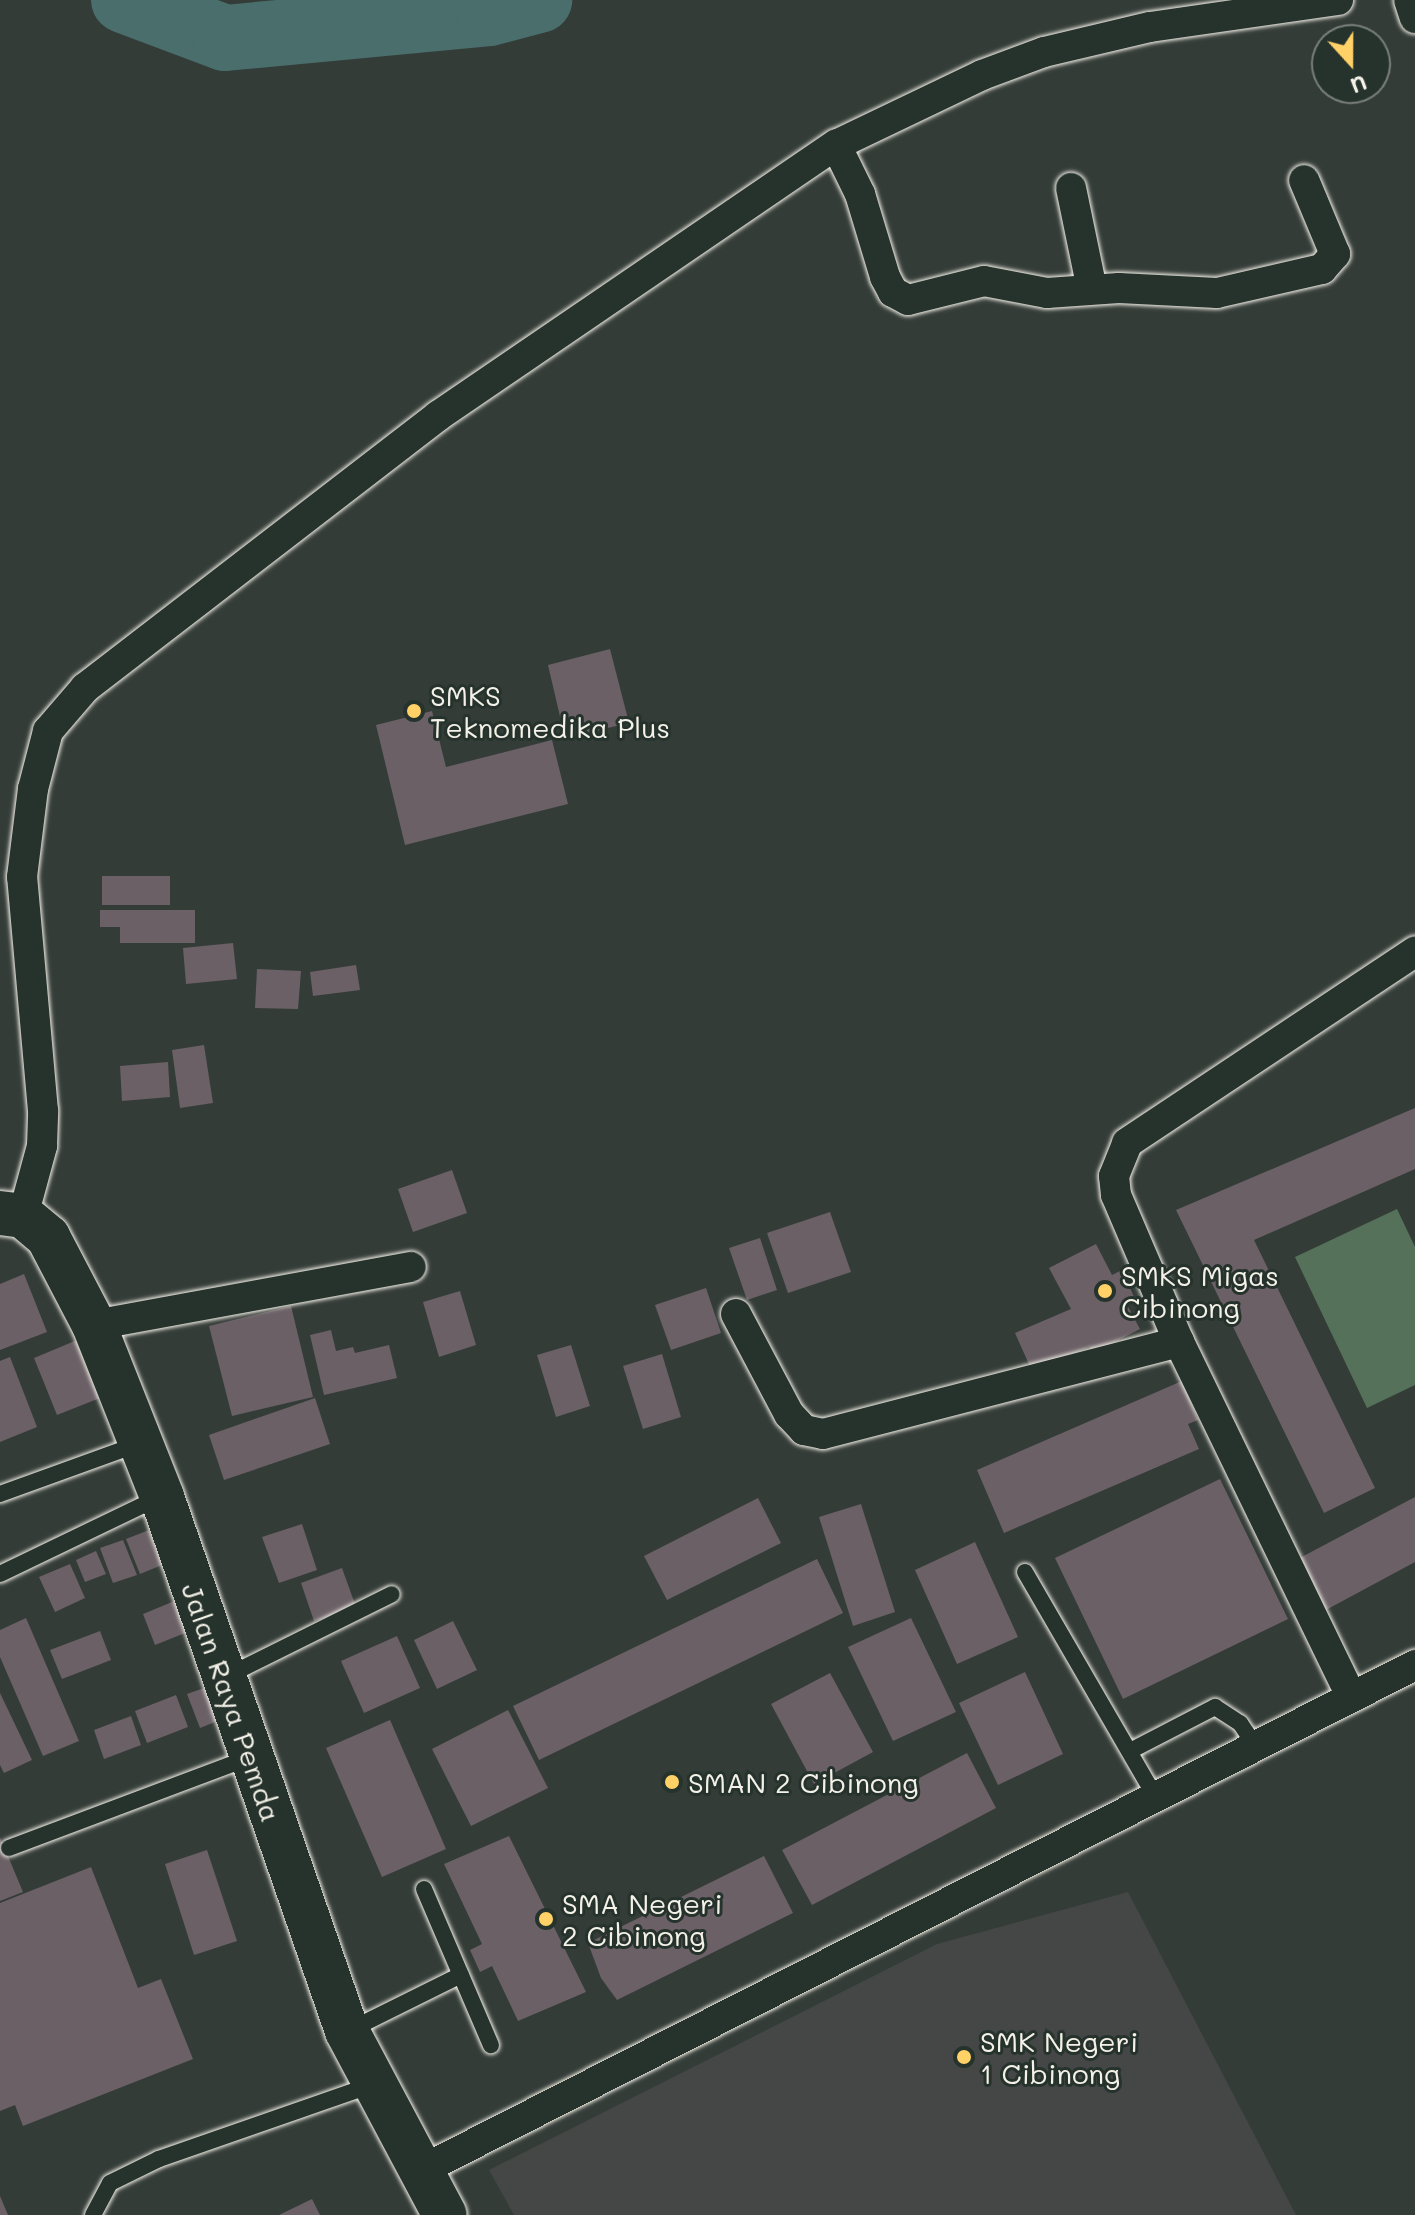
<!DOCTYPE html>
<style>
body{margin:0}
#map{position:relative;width:1415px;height:2215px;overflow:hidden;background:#343c38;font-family:Mali,sans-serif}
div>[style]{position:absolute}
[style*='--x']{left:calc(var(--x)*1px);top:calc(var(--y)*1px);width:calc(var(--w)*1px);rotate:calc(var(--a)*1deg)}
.built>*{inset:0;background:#444746}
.green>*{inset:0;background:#557159}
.river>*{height:66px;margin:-33px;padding:0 33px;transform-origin:33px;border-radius:33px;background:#496e6c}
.building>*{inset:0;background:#6a6066}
.roads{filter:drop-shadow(0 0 2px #f4f1e8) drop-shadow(0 0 2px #f4f1e8)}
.service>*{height:16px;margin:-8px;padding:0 8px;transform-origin:8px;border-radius:8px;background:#26332d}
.minor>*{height:30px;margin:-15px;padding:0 15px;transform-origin:15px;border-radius:15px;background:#26332d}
.secondary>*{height:44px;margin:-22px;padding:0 22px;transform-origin:22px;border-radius:22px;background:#26332d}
.dots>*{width:22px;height:22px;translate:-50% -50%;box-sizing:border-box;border:4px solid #26332d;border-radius:50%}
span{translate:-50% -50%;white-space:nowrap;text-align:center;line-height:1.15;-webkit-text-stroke:6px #26332d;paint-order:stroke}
.poi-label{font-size:28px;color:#f4f1e8}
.left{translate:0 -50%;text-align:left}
.street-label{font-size:28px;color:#f4f1e8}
.north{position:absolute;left:1311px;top:24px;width:80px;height:80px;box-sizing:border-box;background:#26332d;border:2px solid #787f78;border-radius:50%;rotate:159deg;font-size:22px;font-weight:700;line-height:32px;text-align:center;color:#f4f1e8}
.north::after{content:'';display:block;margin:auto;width:28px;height:36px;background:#ffd166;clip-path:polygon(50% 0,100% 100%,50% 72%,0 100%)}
</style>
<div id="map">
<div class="built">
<i style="clip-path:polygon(1128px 1892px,1296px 2215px,514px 2215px,489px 2170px,937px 1944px)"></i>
</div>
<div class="green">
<i style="clip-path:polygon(1397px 1209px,1415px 1247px,1415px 1385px,1367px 1408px,1295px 1257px)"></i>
</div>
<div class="river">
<i style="--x:124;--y:0;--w:108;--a:20.6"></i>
<i style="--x:225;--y:38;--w:265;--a:-5.4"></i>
<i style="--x:489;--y:13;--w:52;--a:-14.6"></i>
</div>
<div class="building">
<i style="clip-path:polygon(610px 649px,629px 723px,565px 738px,548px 665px)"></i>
<i style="clip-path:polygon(432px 711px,446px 767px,552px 740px,568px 804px,405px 845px,376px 725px)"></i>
<i style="clip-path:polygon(102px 876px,170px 876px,170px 905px,102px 905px)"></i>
<i style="clip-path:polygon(100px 910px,195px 910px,195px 943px,120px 943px,120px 927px,100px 927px)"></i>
<i style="clip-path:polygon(233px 943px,237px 979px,186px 984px,183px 948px)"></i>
<i style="clip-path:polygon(356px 965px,360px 990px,313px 996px,310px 972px)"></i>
<i style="clip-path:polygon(257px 969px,301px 971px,298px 1009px,255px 1008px)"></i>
<i style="clip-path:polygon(204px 1045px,213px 1103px,180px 1108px,172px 1050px)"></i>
<i style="clip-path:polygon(168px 1062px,170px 1097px,122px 1101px,120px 1066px)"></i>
<i style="clip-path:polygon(1415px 1108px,1415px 1169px,1254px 1240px,1375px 1488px,1324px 1513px,1176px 1210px)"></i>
<i style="clip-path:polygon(452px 1170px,467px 1213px,413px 1232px,398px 1189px)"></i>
<i style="clip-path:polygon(830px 1212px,851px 1272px,788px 1293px,767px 1233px)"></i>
<i style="clip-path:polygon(760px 1238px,777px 1290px,747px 1300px,729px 1248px)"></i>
<i style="clip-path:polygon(1096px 1244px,1112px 1275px,1122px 1270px,1135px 1299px,1126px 1303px,1140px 1329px,1093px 1353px,1089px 1347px,1032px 1371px,1015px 1333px,1071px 1309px,1049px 1268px)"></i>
<i style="clip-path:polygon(24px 1274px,47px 1332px,0 1350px,0 1284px)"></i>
<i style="clip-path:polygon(706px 1288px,721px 1333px,671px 1350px,655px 1305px)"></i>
<i style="clip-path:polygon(460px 1291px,476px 1345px,439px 1357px,423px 1302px)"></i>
<i style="clip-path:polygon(291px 1306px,313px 1397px,232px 1416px,209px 1326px)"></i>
<i style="clip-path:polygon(331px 1330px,336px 1351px,353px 1347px,355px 1353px,389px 1345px,397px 1378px,324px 1395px,310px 1335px)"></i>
<i style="clip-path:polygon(82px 1338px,105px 1396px,57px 1415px,34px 1358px)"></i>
<i style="clip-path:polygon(571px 1345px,590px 1406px,556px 1417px,537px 1355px)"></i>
<i style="clip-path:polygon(662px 1354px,681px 1417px,643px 1429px,623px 1366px)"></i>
<i style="clip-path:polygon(10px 1357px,37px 1427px,0 1442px,0 1361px)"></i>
<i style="clip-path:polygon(1182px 1381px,1198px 1420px,1188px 1424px,1199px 1449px,1004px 1533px,977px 1470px)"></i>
<i style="clip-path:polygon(315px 1398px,330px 1444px,224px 1480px,209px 1435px)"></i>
<i style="clip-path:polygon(1220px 1479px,1288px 1619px,1123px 1699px,1055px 1558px)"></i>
<i style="clip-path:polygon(1415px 1497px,1415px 1562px,1324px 1611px,1296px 1560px)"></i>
<i style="clip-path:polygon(758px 1498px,781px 1543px,667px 1600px,644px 1556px)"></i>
<i style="clip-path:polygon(861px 1504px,895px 1612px,853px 1626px,819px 1517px)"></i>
<i style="clip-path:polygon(302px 1524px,317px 1570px,279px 1583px,262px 1537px)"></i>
<i style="clip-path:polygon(149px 1530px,162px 1565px,140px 1574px,126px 1539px)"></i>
<i style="clip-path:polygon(123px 1540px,137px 1575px,113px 1583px,100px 1548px)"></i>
<i style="clip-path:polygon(975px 1542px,1018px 1637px,957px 1664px,915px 1570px)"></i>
<i style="clip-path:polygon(96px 1551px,106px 1574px,85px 1582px,76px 1560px)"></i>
<i style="clip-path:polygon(817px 1559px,843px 1613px,539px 1760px,513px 1706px)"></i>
<i style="clip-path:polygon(70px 1564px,85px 1598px,55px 1612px,39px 1577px)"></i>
<i style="clip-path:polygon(342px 1568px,356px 1607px,314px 1621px,301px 1583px)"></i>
<i style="clip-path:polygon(177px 1600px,190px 1631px,155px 1645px,143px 1614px)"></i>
<i style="clip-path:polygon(26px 1618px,79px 1741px,43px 1756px,0 1657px,0 1630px)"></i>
<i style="clip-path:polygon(911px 1618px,956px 1712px,893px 1741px,848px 1647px)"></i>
<i style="clip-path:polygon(453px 1621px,477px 1670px,437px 1689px,414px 1640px)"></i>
<i style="clip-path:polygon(100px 1631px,111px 1660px,62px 1679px,50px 1650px)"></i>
<i style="clip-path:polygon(397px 1636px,420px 1688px,364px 1713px,341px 1661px)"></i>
<i style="clip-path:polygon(1025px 1672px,1063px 1754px,998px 1785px,959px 1703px)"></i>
<i style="clip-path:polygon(830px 1673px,873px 1752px,814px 1784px,771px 1704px)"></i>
<i style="clip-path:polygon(207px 1687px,220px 1720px,200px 1728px,187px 1694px)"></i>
<i style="clip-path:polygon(0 1693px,32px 1760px,4px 1773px,0 1765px)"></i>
<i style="clip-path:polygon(176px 1695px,188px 1727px,147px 1743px,135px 1711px)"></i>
<i style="clip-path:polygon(508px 1710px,548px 1788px,471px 1826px,432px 1749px)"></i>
<i style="clip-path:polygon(131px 1716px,141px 1745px,104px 1759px,94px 1730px)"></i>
<i style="clip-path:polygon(390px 1720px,446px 1849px,382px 1877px,326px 1748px)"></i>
<i style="clip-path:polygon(967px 1753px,996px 1808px,812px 1905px,782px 1850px)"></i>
<i style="clip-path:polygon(509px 1836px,586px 1992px,518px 2021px,492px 1966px,480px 1972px,470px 1950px,482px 1944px,444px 1864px)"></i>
<i style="clip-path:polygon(0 1837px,23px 1892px,0 1901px)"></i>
<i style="clip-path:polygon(207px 1850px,237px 1941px,194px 1955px,165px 1864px)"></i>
<i style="clip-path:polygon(764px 1856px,793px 1913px,617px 2000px,601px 1978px,588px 1943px)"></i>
<i style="clip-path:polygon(91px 1867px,138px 1988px,161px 1979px,193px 2059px,23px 2126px,15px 2105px,0 2111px,0 1903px)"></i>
<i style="clip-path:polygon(0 2196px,8px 2215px,0 2215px)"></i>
<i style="clip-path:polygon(312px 2199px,320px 2215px,279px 2215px)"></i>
</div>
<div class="roads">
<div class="service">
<i style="--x:0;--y:1494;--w:147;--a:-19.9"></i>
<i style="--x:1025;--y:1572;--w:259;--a:59.9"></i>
<i style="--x:0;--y:1574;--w:178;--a:-25.7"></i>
<i style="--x:225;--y:1677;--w:186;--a:-26.4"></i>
<i style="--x:1130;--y:1751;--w:96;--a:-27.4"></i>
<i style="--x:1215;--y:1707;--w:30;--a:33"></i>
<i style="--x:1240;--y:1723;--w:27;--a:56"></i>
<i style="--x:9;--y:1848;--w:259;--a:-20.6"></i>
<i style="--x:424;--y:1889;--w:170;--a:66.8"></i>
<i style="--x:348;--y:2031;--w:126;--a:-26.4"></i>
<i style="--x:93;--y:2215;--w:36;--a:-62"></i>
<i style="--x:110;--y:2183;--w:55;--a:-26.1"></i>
<i style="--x:159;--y:2159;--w:228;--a:-19.2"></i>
</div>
<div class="minor">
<i style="--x:1409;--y:0;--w:19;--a:72"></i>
<i style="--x:836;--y:145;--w:55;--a:63.9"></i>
<i style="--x:860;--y:194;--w:87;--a:73.2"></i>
<i style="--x:885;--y:277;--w:17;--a:62"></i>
<i style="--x:893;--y:292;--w:17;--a:28"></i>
<i style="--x:908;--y:300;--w:78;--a:-14"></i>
<i style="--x:984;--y:281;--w:64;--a:10.8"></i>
<i style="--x:1047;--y:293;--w:72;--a:-4"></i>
<i style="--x:1119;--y:288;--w:98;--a:2.9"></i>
<i style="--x:1217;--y:293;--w:108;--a:-12.9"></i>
<i style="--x:1322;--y:269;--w:20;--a:-49"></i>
<i style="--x:1335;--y:254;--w:80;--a:-112.7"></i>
<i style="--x:1071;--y:188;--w:103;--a:78.3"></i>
<i style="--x:23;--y:1216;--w:73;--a:-74.8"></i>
<i style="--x:42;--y:1146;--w:35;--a:-88"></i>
<i style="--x:43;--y:1111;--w:235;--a:-95.1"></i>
<i style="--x:22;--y:877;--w:89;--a:-82.9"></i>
<i style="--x:33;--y:789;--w:60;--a:-75.5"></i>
<i style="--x:48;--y:731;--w:57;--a:-49.3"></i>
<i style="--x:85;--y:688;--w:446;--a:-37.6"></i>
<i style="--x:438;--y:416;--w:482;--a:-34.3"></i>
<i style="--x:836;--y:145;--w:162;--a:-25.6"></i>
<i style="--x:982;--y:75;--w:66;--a:-20.4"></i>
<i style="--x:1044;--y:52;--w:109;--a:-13.3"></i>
<i style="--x:1150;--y:27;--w:190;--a:-8.2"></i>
<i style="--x:736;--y:1314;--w:113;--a:62.1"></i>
<i style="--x:789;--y:1414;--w:22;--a:47"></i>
<i style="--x:804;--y:1430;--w:19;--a:12"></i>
<i style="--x:823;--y:1434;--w:368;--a:-14.5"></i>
<i style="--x:94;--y:1325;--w:322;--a:-10.4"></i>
<i style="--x:1351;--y:1696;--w:394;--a:-115.9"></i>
<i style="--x:1179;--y:1342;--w:160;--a:-113.2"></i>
<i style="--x:1116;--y:1195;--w:19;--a:-96"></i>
<i style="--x:1114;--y:1176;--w:35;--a:-68"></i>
<i style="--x:1127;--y:1143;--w:346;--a:-33.6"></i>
<i style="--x:418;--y:2172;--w:1119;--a:-26.95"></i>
</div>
<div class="secondary">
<i style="--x:0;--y:1213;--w:23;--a:7"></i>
<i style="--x:23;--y:1216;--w:33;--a:40"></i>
<i style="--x:48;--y:1237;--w:99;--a:62.4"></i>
<i style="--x:94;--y:1325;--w:185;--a:68.4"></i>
<i style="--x:162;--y:1497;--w:565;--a:70.89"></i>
<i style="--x:347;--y:2031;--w:208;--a:62"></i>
</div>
</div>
<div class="dots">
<i style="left:414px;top:711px;background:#ffd166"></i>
<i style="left:1105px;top:1291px;background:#ffd166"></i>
<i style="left:672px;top:1782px;background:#ffd166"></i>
<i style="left:546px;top:1919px;background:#ffd166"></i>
<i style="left:964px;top:2057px;background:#ffd166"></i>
</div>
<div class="poi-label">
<span class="left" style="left:430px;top:711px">SMKS<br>Teknomedika Plus</span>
<span class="left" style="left:1121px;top:1291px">SMKS Migas<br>Cibinong</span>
<span class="left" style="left:688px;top:1782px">SMAN 2 Cibinong</span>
<span class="left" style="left:562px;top:1919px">SMA Negeri<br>2 Cibinong</span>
<span class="left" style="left:980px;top:2057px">SMK Negeri<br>1 Cibinong</span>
</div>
<div class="street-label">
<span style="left:232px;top:1702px;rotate:71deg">Jalan Raya Pemda</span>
</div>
<div class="north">U</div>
</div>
